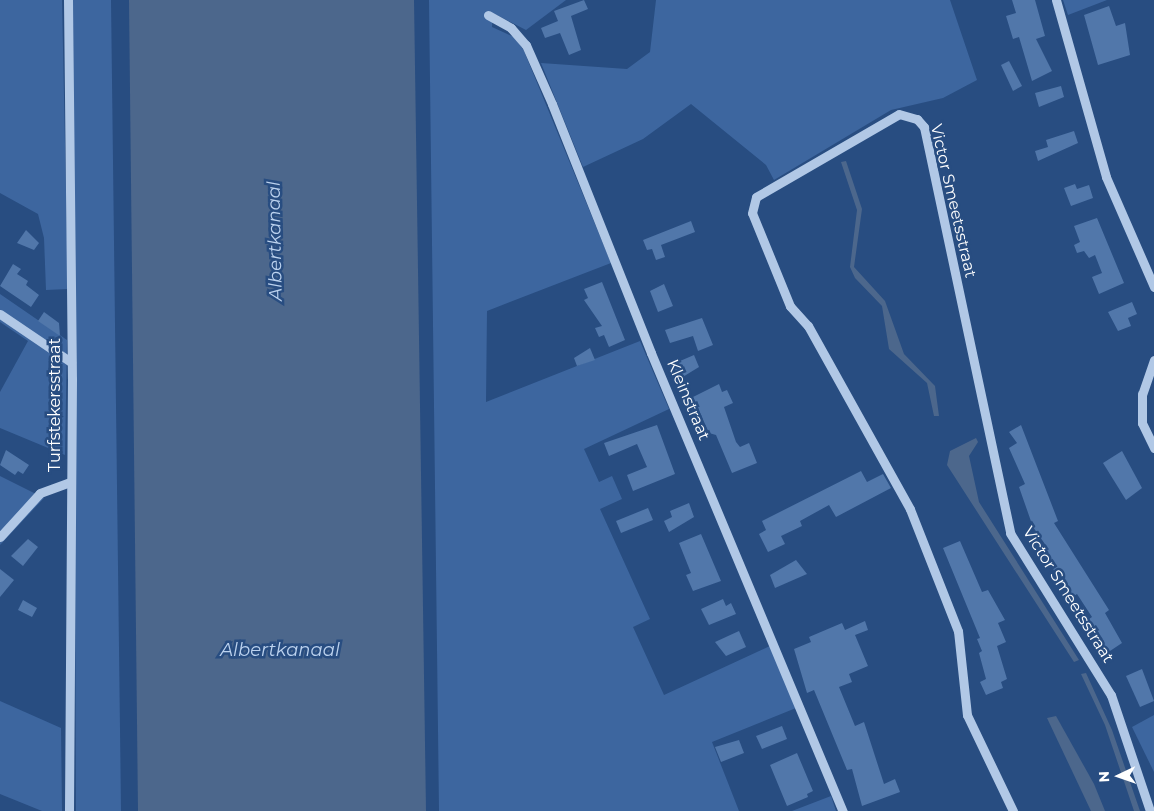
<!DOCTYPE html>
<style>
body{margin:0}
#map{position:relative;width:1154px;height:811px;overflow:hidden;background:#284d81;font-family:Montserrat,sans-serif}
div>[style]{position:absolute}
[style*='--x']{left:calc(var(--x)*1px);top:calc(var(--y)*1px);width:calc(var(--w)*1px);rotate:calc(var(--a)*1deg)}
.green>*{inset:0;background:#3d669f}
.water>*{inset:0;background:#4c678c}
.building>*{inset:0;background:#5177aa}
.minor>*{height:9px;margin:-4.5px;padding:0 4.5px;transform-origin:4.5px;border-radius:4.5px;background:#b1c8e6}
span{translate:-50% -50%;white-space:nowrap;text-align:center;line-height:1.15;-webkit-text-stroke:5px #284d81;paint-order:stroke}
.street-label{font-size:16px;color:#fff}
.water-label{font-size:18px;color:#bcd2ee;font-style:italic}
.north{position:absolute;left:1094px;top:751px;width:50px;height:50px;-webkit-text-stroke:4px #284d81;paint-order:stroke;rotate:267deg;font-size:14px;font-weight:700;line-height:20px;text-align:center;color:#fff}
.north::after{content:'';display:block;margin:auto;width:18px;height:22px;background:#fff;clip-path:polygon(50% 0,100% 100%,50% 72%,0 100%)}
</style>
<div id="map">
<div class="green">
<i style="clip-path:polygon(0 0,62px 0,68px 289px,46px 290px,44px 238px,38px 214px,0 193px)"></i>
<i style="clip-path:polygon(73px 0,111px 0,121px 811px,76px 811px)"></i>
<i style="clip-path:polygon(429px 0,566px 0,526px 30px,493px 13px,492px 27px,516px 38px,524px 51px,611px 263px,487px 311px,486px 402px,640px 341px,669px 409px,584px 449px,599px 482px,612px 476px,622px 499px,600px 509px,650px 619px,633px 627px,664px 695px,772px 645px,796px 708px,712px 742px,739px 811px,439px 811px)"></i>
<i style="clip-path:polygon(656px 0,950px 0,977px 80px,943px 98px,891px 110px,774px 180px,766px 165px,691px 104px,643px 139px,583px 167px,541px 63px,627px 69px,650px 52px)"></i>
<i style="clip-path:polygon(1063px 0,1107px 0,1068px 15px)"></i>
<i style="clip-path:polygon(0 294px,67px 340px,65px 455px,0 428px,0 392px,28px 341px,0 322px)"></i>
<i style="clip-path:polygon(0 476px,44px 498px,0 545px)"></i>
<i style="clip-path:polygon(0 701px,61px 728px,62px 811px,42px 811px,0 794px)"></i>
<i style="clip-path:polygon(1154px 715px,1154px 772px,1132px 727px)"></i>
<i style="clip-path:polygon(831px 796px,836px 811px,792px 811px)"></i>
</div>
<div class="water">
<i style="clip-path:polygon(129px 0,414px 0,426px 811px,138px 811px)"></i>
<i style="clip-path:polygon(846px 161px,862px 209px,854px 267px,885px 301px,904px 354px,935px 386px,939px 416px,934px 416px,927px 383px,889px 349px,882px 306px,855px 278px,850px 267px,857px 210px,841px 162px)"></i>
<i style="clip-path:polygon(976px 438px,978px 442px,969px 456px,979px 502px,1079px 660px,1074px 662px,947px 465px,950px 451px)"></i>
<i style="clip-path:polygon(1086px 673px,1112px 730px,1140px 811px,1134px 811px,1105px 725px,1081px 674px)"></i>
<i style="clip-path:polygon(1056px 716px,1094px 784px,1105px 811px,1091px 811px,1047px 718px)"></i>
</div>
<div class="building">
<i style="clip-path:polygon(584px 0,588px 9px,571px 16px,581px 50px,569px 55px,560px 33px,545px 38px,541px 28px,558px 21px,554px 11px)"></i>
<i style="clip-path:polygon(1012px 0,1035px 0,1045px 36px,1036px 39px,1052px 71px,1032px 81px,1019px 37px,1013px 39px,1006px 16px,1016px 13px)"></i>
<i style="clip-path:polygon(1109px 6px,1116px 26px,1125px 23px,1130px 55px,1098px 65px,1084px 15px)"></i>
<i style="clip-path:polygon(1009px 61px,1022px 86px,1013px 91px,1001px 65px)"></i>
<i style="clip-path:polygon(1061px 86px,1064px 97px,1039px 107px,1035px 93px)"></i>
<i style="clip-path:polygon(1074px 131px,1078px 143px,1038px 161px,1035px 151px,1048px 147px,1046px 140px)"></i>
<i style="clip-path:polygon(1075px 184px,1077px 189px,1089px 185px,1093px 198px,1071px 206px,1064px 188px)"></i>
<i style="clip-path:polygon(1097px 218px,1124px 283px,1099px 294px,1092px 277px,1102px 273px,1095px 255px,1089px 258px,1084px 251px,1077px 253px,1074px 245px,1080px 242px,1074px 226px)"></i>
<i style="clip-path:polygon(691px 221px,695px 232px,661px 245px,665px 257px,656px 260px,652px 249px,647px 250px,643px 240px)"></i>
<i style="clip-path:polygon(26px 230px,39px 243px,34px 250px,17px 243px)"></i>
<i style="clip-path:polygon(13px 264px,21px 269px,17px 274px,28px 281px,26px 285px,39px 295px,31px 307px,0 286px)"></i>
<i style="clip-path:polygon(602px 282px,625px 340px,609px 347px,604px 335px,599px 337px,595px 328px,602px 326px,584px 300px,588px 298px,584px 289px)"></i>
<i style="clip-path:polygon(664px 284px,673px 306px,658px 312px,650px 291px)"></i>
<i style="clip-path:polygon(1132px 302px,1137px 314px,1128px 318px,1131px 326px,1118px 331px,1108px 312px)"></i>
<i style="clip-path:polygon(44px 312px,59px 323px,60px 336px,38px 321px)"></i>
<i style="clip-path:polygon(702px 318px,713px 345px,698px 351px,693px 336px,670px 343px,665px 330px)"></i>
<i style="clip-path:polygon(590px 348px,595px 360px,577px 366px,574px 358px)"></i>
<i style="clip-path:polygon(694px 355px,699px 367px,681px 378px,677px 376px,673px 364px)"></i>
<i style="clip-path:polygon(719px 384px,722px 392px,727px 390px,733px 403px,724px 407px,736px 442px,740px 447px,749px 443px,757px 463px,732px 473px,716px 435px,709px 433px,693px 397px)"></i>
<i style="clip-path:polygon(657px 425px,675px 474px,633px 491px,627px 475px,647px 467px,637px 444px,609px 456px,604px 443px)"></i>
<i style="clip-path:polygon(1021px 425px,1058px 521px,1054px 523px,1109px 610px,1105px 613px,1122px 643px,1110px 651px,1104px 650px,1094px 633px,1097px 631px,1089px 619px,1092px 617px,1077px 594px,1071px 598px,1042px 551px,1047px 547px,1033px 527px,1019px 487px,1025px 484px,1009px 448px,1017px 443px,1009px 432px)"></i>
<i style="clip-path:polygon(6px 450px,29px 465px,23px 474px,18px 471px,15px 475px,0 465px)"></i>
<i style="clip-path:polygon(1122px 451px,1142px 488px,1126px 500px,1103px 463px)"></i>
<i style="clip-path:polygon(861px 471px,867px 482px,883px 474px,891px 488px,836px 517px,829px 505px,800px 521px,802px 526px,781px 536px,785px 544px,768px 552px,759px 534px,766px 530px,762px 521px)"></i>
<i style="clip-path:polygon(689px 503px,694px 517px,669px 532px,664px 521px,672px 517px,670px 511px)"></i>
<i style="clip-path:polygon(648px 508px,653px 520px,621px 533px,616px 521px)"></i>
<i style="clip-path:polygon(701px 534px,721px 581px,693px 591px,686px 575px,691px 573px,679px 543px)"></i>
<i style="clip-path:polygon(28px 539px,38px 547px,23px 566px,11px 556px)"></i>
<i style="clip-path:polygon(960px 541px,982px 592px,988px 590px,1005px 620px,998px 623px,1006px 642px,997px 646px,1007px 679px,1001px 682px,1003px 688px,986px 695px,980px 682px,986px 679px,979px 653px,982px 651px,977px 639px,980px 638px,943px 548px)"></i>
<i style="clip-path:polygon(796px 560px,807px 574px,775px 588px,770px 575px)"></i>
<i style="clip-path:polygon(0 569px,14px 580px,0 597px)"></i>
<i style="clip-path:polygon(723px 599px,726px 606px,731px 603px,736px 614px,709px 625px,701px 609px)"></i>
<i style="clip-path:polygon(23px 600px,37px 608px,32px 617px,18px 610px)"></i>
<i style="clip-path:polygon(865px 621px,868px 630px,855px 635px,868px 666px,849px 674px,852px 682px,839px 687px,855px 726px,864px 722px,884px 784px,895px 779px,900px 792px,862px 806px,852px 769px,847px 770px,814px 690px,807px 693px,794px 649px,811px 642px,809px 637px,842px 623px,845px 630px)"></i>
<i style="clip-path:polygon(739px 631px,746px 647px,726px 656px,715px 642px)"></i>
<i style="clip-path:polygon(1142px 669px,1154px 701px,1140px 707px,1126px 676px)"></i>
<i style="clip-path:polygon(782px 726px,787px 739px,762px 749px,756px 736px)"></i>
<i style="clip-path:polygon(739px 740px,744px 753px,721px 762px,715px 747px)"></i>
<i style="clip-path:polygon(797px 753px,813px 791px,807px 794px,808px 797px,787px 806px,770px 765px)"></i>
</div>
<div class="minor">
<i style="--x:68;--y:0;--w:379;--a:89.4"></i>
<i style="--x:72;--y:379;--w:432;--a:90.4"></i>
<i style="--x:1056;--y:0;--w:184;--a:74.2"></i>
<i style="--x:1106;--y:177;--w:120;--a:66.4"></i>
<i style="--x:488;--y:15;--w:26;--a:29"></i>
<i style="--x:511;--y:28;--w:23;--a:49"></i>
<i style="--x:526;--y:45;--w:64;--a:66.2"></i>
<i style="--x:552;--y:104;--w:268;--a:68.3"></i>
<i style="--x:651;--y:353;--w:497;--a:67.3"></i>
<i style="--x:0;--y:314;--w:86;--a:34.1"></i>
<i style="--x:1154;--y:360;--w:36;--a:109"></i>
<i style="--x:1142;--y:394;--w:29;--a:90"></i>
<i style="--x:1142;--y:423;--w:28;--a:64"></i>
<i style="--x:0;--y:537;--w:59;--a:-47.7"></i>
<i style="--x:40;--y:493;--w:32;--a:-20"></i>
<i style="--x:1013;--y:811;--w:106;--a:-115.6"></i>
<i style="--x:967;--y:715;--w:84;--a:-96.1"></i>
<i style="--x:958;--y:631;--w:131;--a:-111.5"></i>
<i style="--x:910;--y:509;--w:210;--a:-119.1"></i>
<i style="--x:808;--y:326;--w:27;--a:-132"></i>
<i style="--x:790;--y:306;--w:100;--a:-112.2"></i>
<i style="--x:752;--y:213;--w:16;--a:-76"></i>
<i style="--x:756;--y:197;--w:165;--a:-30.1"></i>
<i style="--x:899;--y:114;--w:19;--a:16"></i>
<i style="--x:917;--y:119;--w:11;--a:49"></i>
<i style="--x:924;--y:127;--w:415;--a:78"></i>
<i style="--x:1010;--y:533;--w:191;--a:58.1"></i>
<i style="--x:1111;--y:695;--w:122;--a:71.4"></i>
</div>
<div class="street-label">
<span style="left:953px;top:201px;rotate:77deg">Victor Smeetsstraat</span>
<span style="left:688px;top:400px;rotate:67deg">Kleinstraat</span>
<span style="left:55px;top:405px;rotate:-90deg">Turfstekersstraat</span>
<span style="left:1068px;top:595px;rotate:58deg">Victor Smeetsstraat</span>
</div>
<div class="water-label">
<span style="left:275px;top:241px;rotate:-91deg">Albertkanaal</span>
<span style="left:280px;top:650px">Albertkanaal</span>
</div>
<div class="north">N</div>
</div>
